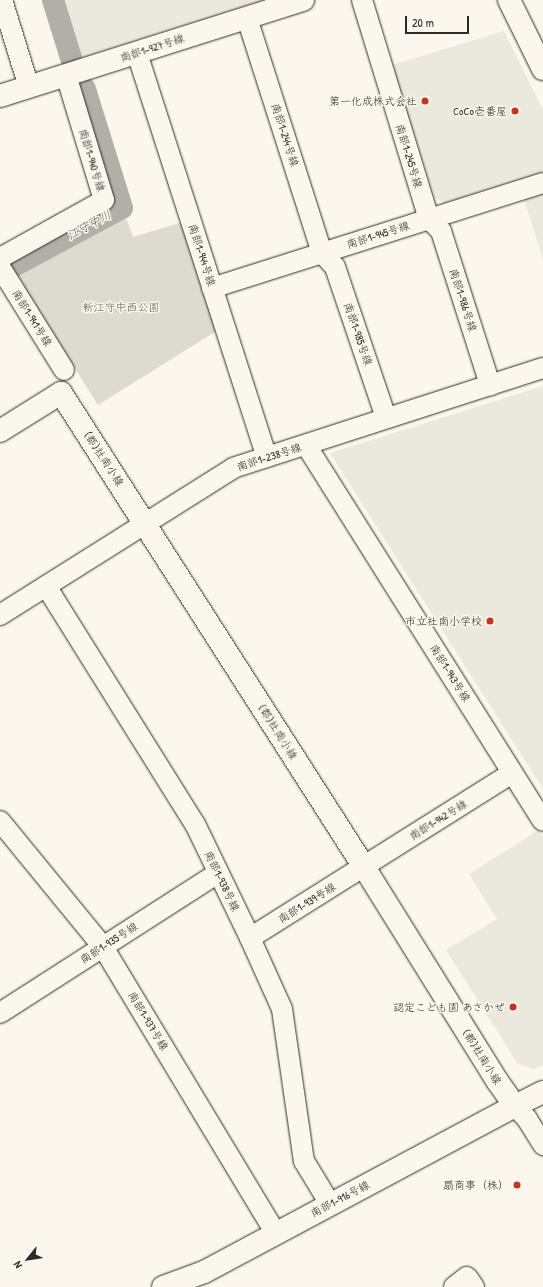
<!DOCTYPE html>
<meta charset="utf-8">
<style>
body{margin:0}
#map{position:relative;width:543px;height:1287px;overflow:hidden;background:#fbf7ec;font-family:"Patrick Hand","Klee One",sans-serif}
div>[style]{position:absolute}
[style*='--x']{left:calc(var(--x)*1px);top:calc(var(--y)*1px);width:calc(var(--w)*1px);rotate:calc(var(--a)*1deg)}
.built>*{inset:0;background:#ebe8de}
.green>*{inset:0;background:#dddad0}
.canal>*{height:22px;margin:-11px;padding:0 11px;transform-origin:11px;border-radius:11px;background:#b1afa7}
.roads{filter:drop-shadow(0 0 1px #2b2b2b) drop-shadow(0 0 1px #2b2b2b)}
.street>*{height:20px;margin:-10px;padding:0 10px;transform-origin:10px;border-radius:10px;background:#fbf7ec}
.secondary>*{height:22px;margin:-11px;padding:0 11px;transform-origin:11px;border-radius:11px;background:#fbf7ec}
.dots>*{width:11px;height:11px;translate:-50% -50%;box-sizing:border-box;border:2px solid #fbf7ec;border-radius:50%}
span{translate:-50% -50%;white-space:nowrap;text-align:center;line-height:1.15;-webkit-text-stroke:3px #fbf7ec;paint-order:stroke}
.street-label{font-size:11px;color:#2b2b2b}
.poi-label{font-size:11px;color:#2b2b2b}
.right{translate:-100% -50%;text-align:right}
.park-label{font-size:11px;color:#585754}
.water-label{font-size:12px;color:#5a5956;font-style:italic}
.north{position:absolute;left:8px;top:1239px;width:40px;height:40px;-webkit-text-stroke:3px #fbf7ec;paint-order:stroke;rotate:240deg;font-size:11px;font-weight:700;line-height:16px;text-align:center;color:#2b2b2b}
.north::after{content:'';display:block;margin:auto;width:14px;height:18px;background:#2b2b2b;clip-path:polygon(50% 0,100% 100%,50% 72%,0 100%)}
.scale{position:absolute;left:405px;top:16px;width:64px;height:18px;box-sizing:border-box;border:2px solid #2b2b2b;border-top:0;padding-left:5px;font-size:12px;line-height:14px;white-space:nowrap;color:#2b2b2b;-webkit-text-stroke:3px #fbf7ec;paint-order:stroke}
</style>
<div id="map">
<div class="built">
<i style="clip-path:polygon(58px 0,265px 0,77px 59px)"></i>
<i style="clip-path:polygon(504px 31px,543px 110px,543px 172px,445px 203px,434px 197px,392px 65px)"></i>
<i style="clip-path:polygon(543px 193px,543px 260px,524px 199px)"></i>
<i style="clip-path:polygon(543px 386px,543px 789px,330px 453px)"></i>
<i style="clip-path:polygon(539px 830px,543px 837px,543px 1065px,533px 1069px,518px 1064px,446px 950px,497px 919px,469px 874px)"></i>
</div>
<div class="green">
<i style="clip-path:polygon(124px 212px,133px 237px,183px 222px,218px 330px,98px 405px,14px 271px)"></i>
</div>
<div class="canal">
<i style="--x:53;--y:0;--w:64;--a:72.7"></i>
<i style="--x:10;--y:268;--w:127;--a:-28.2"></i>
<i style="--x:122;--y:208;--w:125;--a:-107.3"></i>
</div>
<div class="roads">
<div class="street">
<i style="--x:2;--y:0;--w:91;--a:72.8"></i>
<i style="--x:362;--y:0;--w:229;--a:73"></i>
<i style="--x:429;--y:219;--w:17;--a:45"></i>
<i style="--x:441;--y:231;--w:162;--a:72.3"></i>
<i style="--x:247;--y:18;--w:247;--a:72.3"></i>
<i style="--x:322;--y:253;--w:19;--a:47"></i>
<i style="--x:335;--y:267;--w:159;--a:71.3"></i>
<i style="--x:137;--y:53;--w:424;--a:72.2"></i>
<i style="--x:0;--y:258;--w:119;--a:-29.1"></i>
<i style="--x:104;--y:200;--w:131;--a:-106.9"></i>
<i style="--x:0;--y:267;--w:121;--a:58.1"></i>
<i style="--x:212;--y:288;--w:347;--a:-17.6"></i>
<i style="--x:306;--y:445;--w:444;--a:57.8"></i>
<i style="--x:46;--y:586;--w:281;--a:58"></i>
<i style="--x:195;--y:824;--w:127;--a:64.2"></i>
<i style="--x:250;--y:938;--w:78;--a:65.7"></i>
<i style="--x:282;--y:1009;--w:154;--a:81.8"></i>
<i style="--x:304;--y:1161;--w:50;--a:58.8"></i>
<i style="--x:0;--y:615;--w:275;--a:-32.2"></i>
<i style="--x:233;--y:468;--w:326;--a:-17.9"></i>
<i style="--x:0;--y:821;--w:163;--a:50.7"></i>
<i style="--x:103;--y:947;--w:335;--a:58.9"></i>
<i style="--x:250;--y:938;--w:310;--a:-32.2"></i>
<i style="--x:0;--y:1013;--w:259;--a:-32.7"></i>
<i style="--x:515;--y:1106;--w:18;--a:47"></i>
<i style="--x:527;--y:1119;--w:31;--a:58"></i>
<i style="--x:454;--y:1287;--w:16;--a:-38"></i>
<i style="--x:467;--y:1277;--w:12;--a:55"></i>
</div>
<div class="secondary">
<i style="--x:509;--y:0;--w:77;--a:63.8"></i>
<i style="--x:0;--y:96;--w:318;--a:-17.6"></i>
<i style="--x:0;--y:431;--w:72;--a:-31.9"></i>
<i style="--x:61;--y:393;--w:563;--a:57.41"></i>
<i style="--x:364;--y:867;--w:253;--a:58.1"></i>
<i style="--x:498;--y:1082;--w:29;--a:55"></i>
<i style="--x:515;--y:1106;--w:31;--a:-27"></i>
<i style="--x:163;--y:1287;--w:44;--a:-20.1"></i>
<i style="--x:204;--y:1272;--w:353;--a:-28.1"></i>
</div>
</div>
<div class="dots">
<i style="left:425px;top:101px;background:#c8321e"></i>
<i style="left:515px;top:111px;background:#c8321e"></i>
<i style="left:490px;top:621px;background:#c8321e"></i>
<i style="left:513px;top:1007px;background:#c8321e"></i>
<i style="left:517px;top:1185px;background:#c8321e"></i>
</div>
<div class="street-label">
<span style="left:152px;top:48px;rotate:-18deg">南部1-927号線</span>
<span style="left:285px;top:135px;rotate:72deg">南部1-244号線</span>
<span style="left:409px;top:156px;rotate:73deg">南部1-245号線</span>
<span style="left:92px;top:160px;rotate:73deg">南部1-940号線</span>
<span style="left:378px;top:235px;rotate:-18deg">南部1-945号線</span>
<span style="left:202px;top:255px;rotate:72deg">南部1-944号線</span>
<span style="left:463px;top:300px;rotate:72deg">南部1-986号線</span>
<span style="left:32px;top:318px;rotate:58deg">南部1-941号線</span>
<span style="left:358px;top:334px;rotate:71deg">南部1-985号線</span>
<span style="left:269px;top:457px;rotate:-18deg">南部1-238号線</span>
<span style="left:104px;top:459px;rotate:57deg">(都)社南小線</span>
<span style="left:450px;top:673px;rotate:58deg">南部1-943号線</span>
<span style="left:278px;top:732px;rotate:58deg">(都)社南小線</span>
<span style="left:438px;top:820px;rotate:-32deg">南部1-942号線</span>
<span style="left:222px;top:881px;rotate:64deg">南部1-938号線</span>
<span style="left:307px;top:903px;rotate:-32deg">南部1-939号線</span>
<span style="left:109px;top:943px;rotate:-33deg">南部1-935号線</span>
<span style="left:148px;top:1021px;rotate:59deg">南部1-937号線</span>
<span style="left:482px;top:1057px;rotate:58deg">(都)社南小線</span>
<span style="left:340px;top:1199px;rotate:-28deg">南部1-916号線</span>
</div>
<div class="poi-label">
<span class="right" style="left:417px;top:101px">第一化成株式会社</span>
<span class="right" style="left:507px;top:111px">CoCo壱番屋</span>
<span class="right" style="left:482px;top:621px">市立社南小学校</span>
<span class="right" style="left:505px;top:1007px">認定こども園 あさかぜ</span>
<span class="right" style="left:509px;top:1185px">扇商事（株）</span>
</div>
<div class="park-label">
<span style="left:121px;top:307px">新江守中西公園</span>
</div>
<div class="water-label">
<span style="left:89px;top:225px;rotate:-28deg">江守中川</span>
</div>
<div class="north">N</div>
<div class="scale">20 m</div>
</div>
